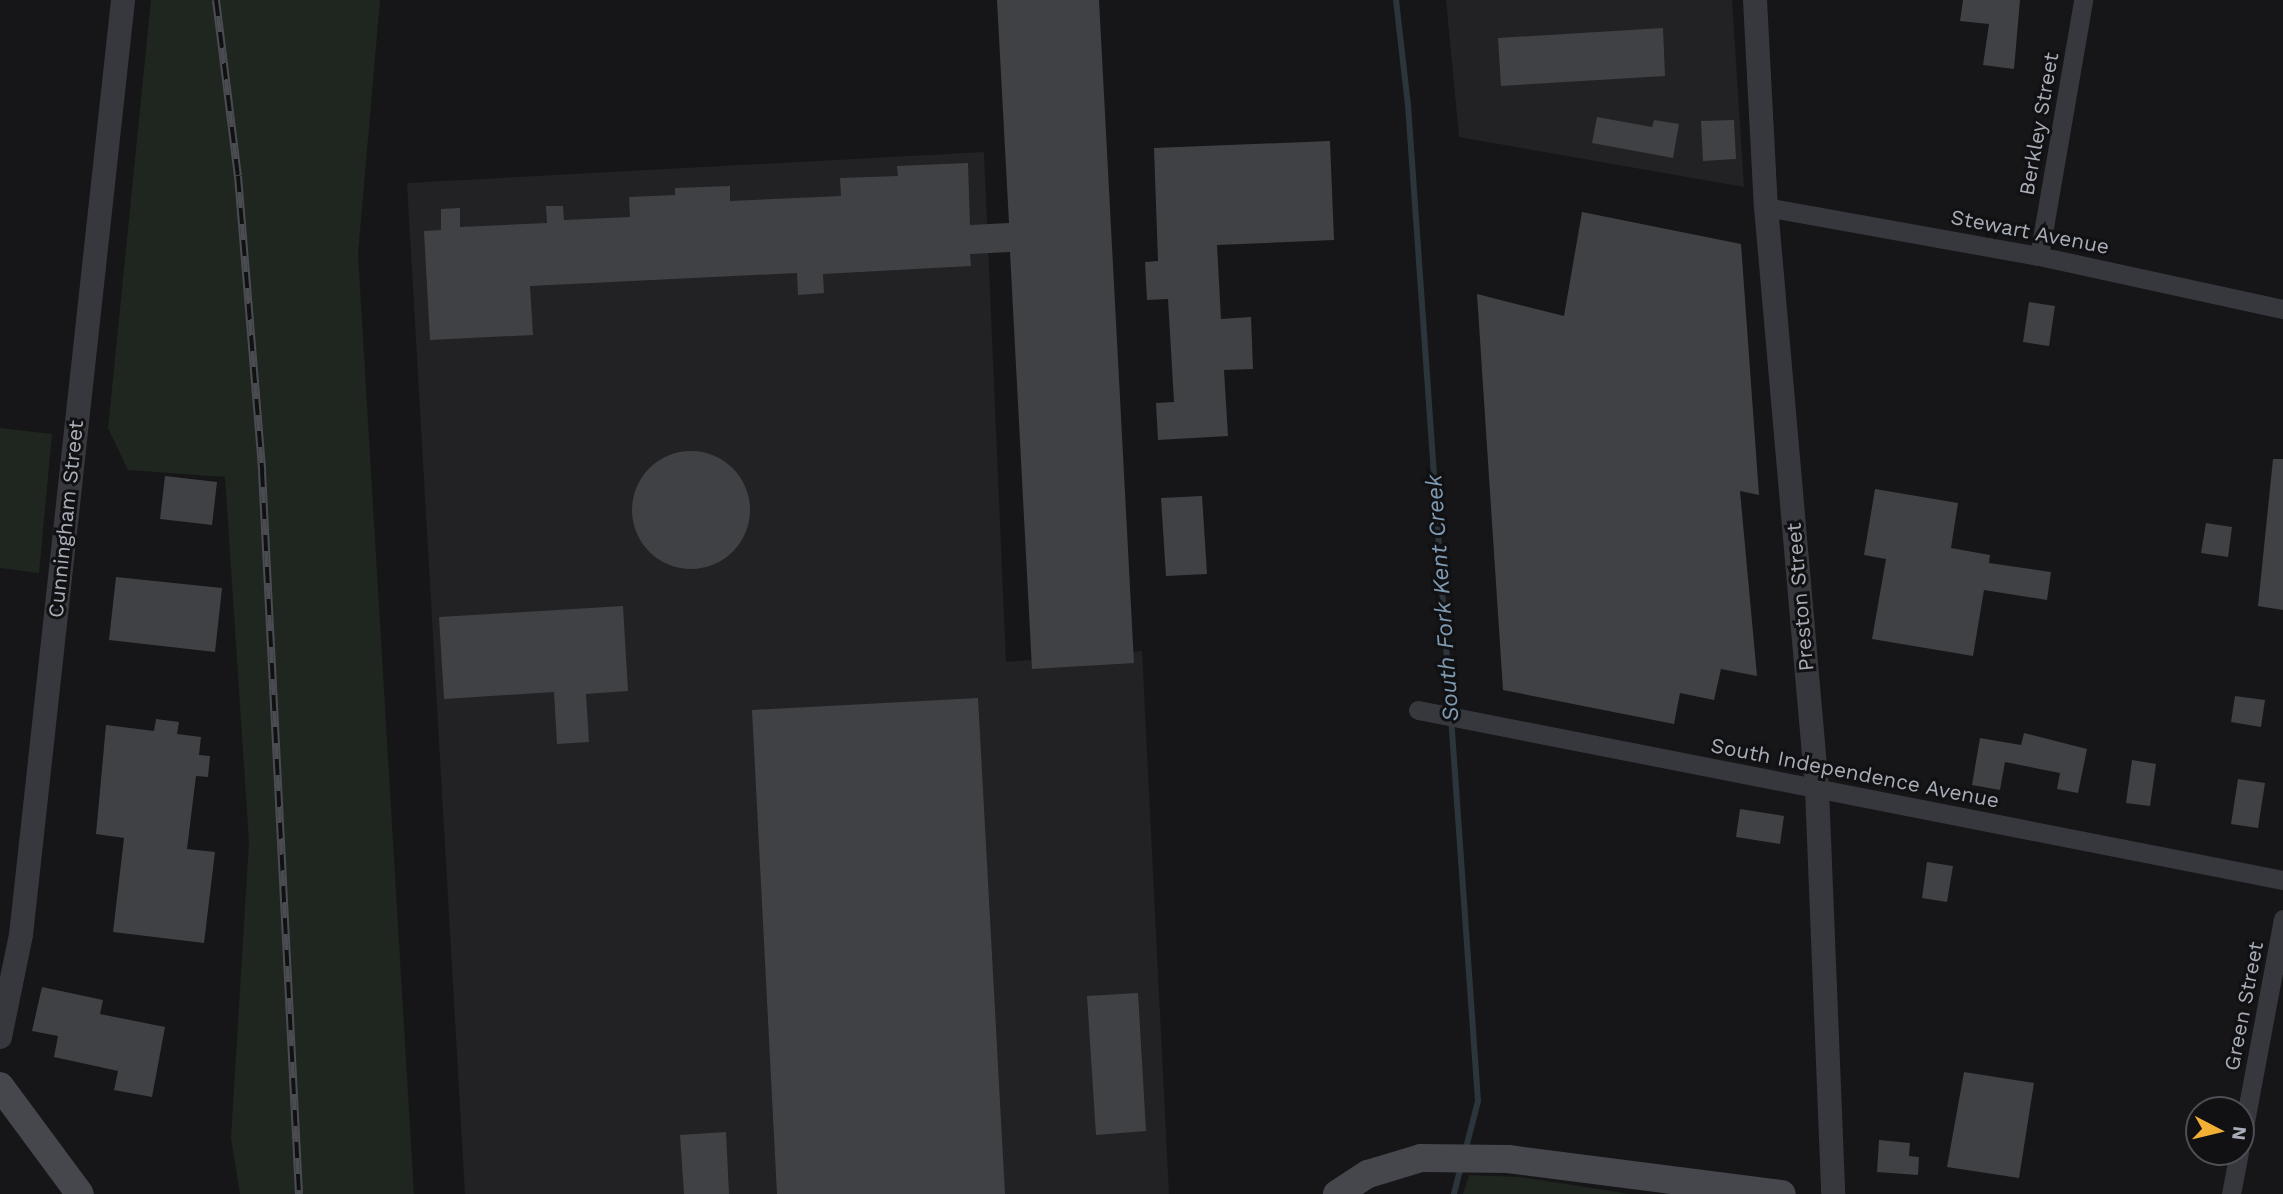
<!DOCTYPE html>
<style>
body{margin:0}
#map{position:relative;width:2283px;height:1194px;overflow:hidden;background:#161618;font-family:"Work Sans",sans-serif}
div>[style]{position:absolute}
[style*='--x']{left:calc(var(--x)*1px);top:calc(var(--y)*1px);width:calc(var(--w)*1px);rotate:calc(var(--a)*1deg)}
.built>*{inset:0;background:#222225}
.green>*{inset:0;background:#1e261f}
.stream>*{height:6px;margin:-3px;padding:0 3px;transform-origin:3px;border-radius:3px;background:#2c353c}
.building>*{inset:0;background:#404145}
.round{border-radius:50%}
.minor>*{height:19px;margin:-9.5px;padding:0 9.5px;transform-origin:9.5px;border-radius:9.5px;background:#37383d}
.tertiary>*{height:24px;margin:-12px;padding:0 12px;transform-origin:12px;border-radius:12px;background:#37383d}
.secondary>*{height:28px;margin:-14px;padding:0 14px;transform-origin:14px;border-radius:14px;background:#45474d}
.rail>*{height:8px;margin-top:-4px;transform-origin:0;background:repeating-linear-gradient(90deg,#111113 0 16px,#4a4c52 0 32px);box-sizing:border-box;border-block:2px solid #4a4c52}
span{translate:-50% -50%;white-space:nowrap;text-align:center;line-height:1.15;-webkit-text-stroke:6px #111113;paint-order:stroke}
.street-label{font-size:21px;color:#a8adb8}
.water-label{font-size:23px;color:#7f9bb3;font-style:italic}
.north{position:absolute;left:2185px;top:1096px;width:70px;height:70px;box-sizing:border-box;background:#111113;border:2px solid #4d4f55;border-radius:50%;rotate:97deg;font-size:19px;font-weight:700;line-height:28px;text-align:center;color:#a8adb8}
.north::after{content:'';display:block;margin:auto;width:24px;height:32px;background:#f2b134;clip-path:polygon(50% 0,100% 100%,50% 72%,0 100%)}
</style>
<div id="map">
<div class="built">
<i style="clip-path:polygon(1446px 0,1732px 0,1744px 187px,1459px 137px)"></i>
<i style="clip-path:polygon(984px 152px,1006px 662px,1142px 651px,1169px 1194px,465px 1194px,407px 183px)"></i>
</div>
<div class="green">
<i style="clip-path:polygon(151px 0,380px 0,358px 254px,414px 1194px,240px 1194px,231px 1138px,249px 842px,225px 477px,128px 470px,108px 428px)"></i>
<i style="clip-path:polygon(0 428px,52px 434px,39px 573px,0 568px)"></i>
<i style="clip-path:polygon(1469px 1175px,1520px 1177px,1630px 1194px,1463px 1194px)"></i>
</div>
<div class="stream">
<i style="--x:1396;--y:0;--w:106;--a:83.5"></i>
<i style="--x:1408;--y:105;--w:998;--a:85.98"></i>
<i style="--x:1478;--y:1101;--w:53;--a:104.3"></i>
<i style="--x:1454;--y:1194;--w:29;--a:-76"></i>
</div>
<div class="building">
<i style="clip-path:polygon(997px 0,1099px 0,1134px 663px,1032px 669px,1010px 252px,970px 254px,971px 266px,823px 274px,824px 293px,798px 295px,797px 273px,530px 286px,533px 335px,430px 340px,424px 231px,441px 230px,441px 209px,460px 208px,460px 227px,547px 223px,546px 206px,563px 206px,564px 220px,630px 217px,629px 197px,675px 195px,675px 188px,730px 186px,730px 201px,841px 196px,840px 178px,898px 176px,897px 166px,968px 163px,970px 225px,1009px 223px)"></i>
<i style="clip-path:polygon(1963px 0,2020px 0,2014px 69px,1983px 65px,1989px 24px,1960px 21px)"></i>
<i style="clip-path:polygon(1663px 28px,1665px 76px,1501px 86px,1498px 38px)"></i>
<i style="clip-path:polygon(1597px 117px,1652px 127px,1654px 120px,1679px 124px,1673px 158px,1592px 143px)"></i>
<i style="clip-path:polygon(1734px 120px,1736px 159px,1703px 161px,1701px 121px)"></i>
<i style="clip-path:polygon(1330px 141px,1334px 240px,1217px 245px,1221px 319px,1251px 317px,1253px 369px,1224px 370px,1228px 436px,1158px 440px,1156px 403px,1174px 402px,1168px 299px,1147px 300px,1145px 262px,1158px 261px,1154px 148px)"></i>
<i style="clip-path:polygon(1582px 212px,1741px 244px,1759px 495px,1740px 491px,1757px 676px,1721px 669px,1714px 700px,1680px 693px,1674px 724px,1503px 690px,1477px 294px,1564px 316px)"></i>
<i style="clip-path:polygon(2029px 302px,2055px 306px,2049px 346px,2023px 342px)"></i>
<i class="round" style="left:632px;top:451px;width:118px;height:118px"></i>
<i style="clip-path:polygon(2273px 459px,2283px 459px,2283px 610px,2258px 606px)"></i>
<i style="clip-path:polygon(165px 476px,217px 482px,212px 525px,160px 519px)"></i>
<i style="clip-path:polygon(1875px 489px,1958px 503px,1951px 548px,1990px 555px,1989px 563px,2051px 572px,2047px 600px,1984px 590px,1973px 656px,1872px 639px,1886px 559px,1864px 555px)"></i>
<i style="clip-path:polygon(1202px 496px,1207px 574px,1166px 576px,1161px 498px)"></i>
<i style="clip-path:polygon(2206px 523px,2232px 527px,2228px 557px,2201px 553px)"></i>
<i style="clip-path:polygon(116px 577px,222px 588px,215px 652px,109px 640px)"></i>
<i style="clip-path:polygon(623px 606px,628px 691px,586px 694px,589px 742px,557px 744px,554px 692px,444px 699px,439px 617px)"></i>
<i style="clip-path:polygon(2235px 696px,2265px 700px,2261px 727px,2231px 722px)"></i>
<i style="clip-path:polygon(978px 698px,1005px 1194px,777px 1194px,752px 710px)"></i>
<i style="clip-path:polygon(156px 719px,179px 722px,177px 734px,201px 737px,199px 755px,210px 756px,208px 777px,196px 776px,187px 849px,215px 852px,204px 943px,113px 932px,124px 838px,96px 834px,106px 725px,154px 731px)"></i>
<i style="clip-path:polygon(2024px 733px,2087px 749px,2078px 793px,2057px 789px,2060px 773px,2005px 762px,2000px 790px,1972px 785px,1980px 738px,2021px 745px)"></i>
<i style="clip-path:polygon(2132px 760px,2156px 764px,2150px 806px,2126px 803px)"></i>
<i style="clip-path:polygon(2238px 779px,2265px 783px,2258px 828px,2231px 824px)"></i>
<i style="clip-path:polygon(1740px 809px,1784px 816px,1780px 844px,1736px 837px)"></i>
<i style="clip-path:polygon(1927px 862px,1953px 866px,1947px 902px,1922px 898px)"></i>
<i style="clip-path:polygon(42px 987px,103px 1000px,100px 1014px,165px 1027px,152px 1097px,114px 1090px,118px 1071px,54px 1057px,58px 1036px,32px 1031px)"></i>
<i style="clip-path:polygon(1138px 993px,1146px 1131px,1096px 1135px,1087px 996px)"></i>
<i style="clip-path:polygon(1964px 1072px,2034px 1083px,2019px 1178px,1947px 1167px)"></i>
<i style="clip-path:polygon(726px 1132px,729px 1194px,684px 1194px,680px 1135px)"></i>
<i style="clip-path:polygon(1879px 1140px,1910px 1143px,1909px 1156px,1919px 1157px,1918px 1175px,1877px 1172px)"></i>
</div>
<div class="minor">
<i style="--x:1766;--y:207;--w:277;--a:10.2"></i>
<i style="--x:2039;--y:256;--w:250;--a:12.3"></i>
<i style="--x:2039;--y:256;--w:260;--a:-80.2"></i>
<i style="--x:1418;--y:710;--w:882;--a:11.12"></i>
<i style="--x:2241;--y:1143;--w:228;--a:-79.4"></i>
<i style="--x:2231;--y:1194;--w:43;--a:-79.2"></i>
</div>
<div class="tertiary">
<i style="--x:1755;--y:0;--w:207;--a:87"></i>
<i style="--x:1766;--y:207;--w:584;--a:84.99"></i>
<i style="--x:1817;--y:789;--w:405;--a:87.7"></i>
<i style="--x:0;--y:1037;--w:104;--a:-78.4"></i>
<i style="--x:21;--y:935;--w:941;--a:-83.77"></i>
</div>
<div class="secondary">
<i style="--x:0;--y:1086;--w:134;--a:53.5"></i>
<i style="--x:1337;--y:1194;--w:37;--a:-33"></i>
<i style="--x:1368;--y:1174;--w:55;--a:-16.8"></i>
<i style="--x:1421;--y:1158;--w:87;--a:0.7"></i>
<i style="--x:1508;--y:1159;--w:276;--a:7.3"></i>
</div>
<div class="rail">
<i style="--x:216;--y:0;--w:177;--a:82.9"></i>
<i style="--x:238;--y:176;--w:296;--a:85.3"></i>
<i style="--x:262;--y:471;--w:724;--a:87.07"></i>
</div>
<div class="street-label">
<span style="left:2039px;top:124px;rotate:-80deg">Berkley Street</span>
<span style="left:2030px;top:232px;rotate:11deg">Stewart Avenue</span>
<span style="left:66px;top:519px;rotate:-84deg">Cunningham Street</span>
<span style="left:1800px;top:597px;rotate:-95deg">Preston Street</span>
<span style="left:1855px;top:773px;rotate:11deg">South Independence Avenue</span>
<span style="left:2244px;top:1006px;rotate:-79deg">Green Street</span>
</div>
<div class="water-label">
<span style="left:1443px;top:598px;rotate:-94deg">South Fork Kent Creek</span>
</div>
<div class="north">N</div>
</div>
